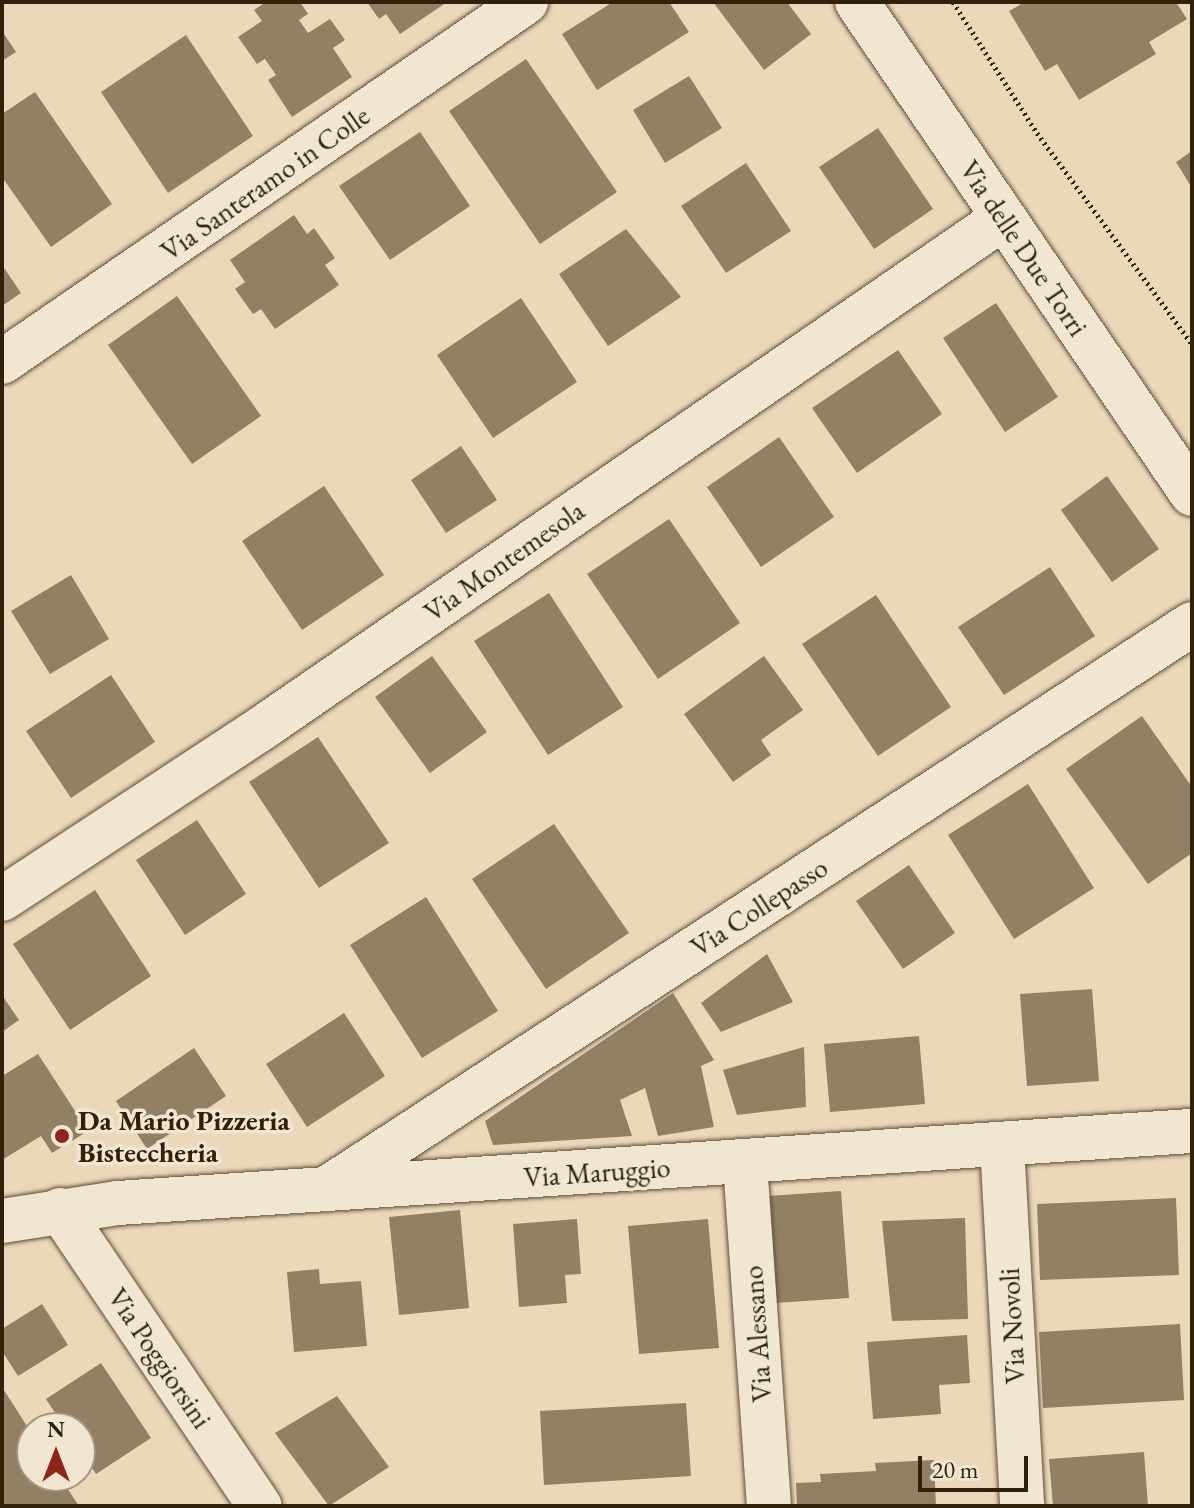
<!DOCTYPE html>
<style>
body{margin:0}
#map{position:relative;width:1194px;height:1508px;overflow:hidden;background:#ead8b8;font-family:"EB Garamond",serif}
div>[style]{position:absolute}
[style*='--x']{left:calc(var(--x)*1px);top:calc(var(--y)*1px);width:calc(var(--w)*1px);rotate:calc(var(--a)*1deg)}
.building>*{inset:0;background:#918064}
.path>*{height:5px;margin-top:-2.5px;transform-origin:0;background:repeating-linear-gradient(90deg,#31200a 0 2px,transparent 0 6px)}
.roads{filter:drop-shadow(0 0 2px #5f4e36) drop-shadow(0 0 2px #5f4e36)}
.minor>*{height:44px;margin:-22px;padding:0 22px;transform-origin:22px;border-radius:22px;background:#f1e6d1}
.dots>*{width:22px;height:22px;translate:-50% -50%;box-sizing:border-box;border:4px solid #f1e6d1;border-radius:50%}
span{translate:-50% -50%;white-space:nowrap;text-align:center;line-height:1.15;-webkit-text-stroke:7px #f1e6d1;paint-order:stroke}
.street-label{font-size:28px;color:#31200a}
.poi-label{font-size:28px;color:#31200a;font-weight:700}
.left{translate:0 -50%;text-align:left}
.frame{position:absolute;inset:0;border:4px solid #31200a;pointer-events:none}
.north{position:absolute;left:16px;top:1412px;width:80px;height:80px;box-sizing:border-box;background:#f1e6d1;border:2px solid #a49781;border-radius:50%;rotate:0deg;font-size:22px;font-weight:700;line-height:32px;text-align:center;color:#31200a}
.north::after{content:'';display:block;margin:auto;width:28px;height:36px;background:#8f2418;clip-path:polygon(50% 0,100% 100%,50% 72%,0 100%)}
.scale{position:absolute;left:918px;top:1456px;width:110px;height:36px;box-sizing:border-box;border:4px solid #31200a;border-top:0;padding-left:10px;font-size:24px;line-height:28px;white-space:nowrap;color:#31200a;-webkit-text-stroke:6px #f1e6d1;paint-order:stroke}
</style>
<div id="map">
<div class="building">
<i style="clip-path:polygon(266px 2px,300px 2px,308px 14px,299px 20px,308px 33px,330px 19px,345px 40px,333px 48px,352px 77px,292px 117px,268px 80px,276px 75px,265px 59px,257px 64px,238px 37px,262px 21px,254px 10px)"></i>
<i style="clip-path:polygon(367px 2px,447px 2px,400px 34px,386px 14px,379px 19px)"></i>
<i style="clip-path:polygon(613px 2px,669px 2px,689px 32px,597px 90px,562px 34px)"></i>
<i style="clip-path:polygon(713px 2px,787px 2px,811px 34px,764px 70px)"></i>
<i style="clip-path:polygon(1025px 2px,1176px 2px,1187px 19px,1149px 42px,1156px 54px,1079px 100px,1057px 64px,1045px 71px,1009px 11px)"></i>
<i style="clip-path:polygon(2px 31px,16px 52px,2px 61px)"></i>
<i style="clip-path:polygon(186px 35px,253px 136px,168px 193px,101px 92px)"></i>
<i style="clip-path:polygon(526px 59px,617px 192px,540px 244px,449px 111px)"></i>
<i style="clip-path:polygon(689px 76px,722px 128px,665px 163px,633px 110px)"></i>
<i style="clip-path:polygon(35px 92px,112px 204px,51px 247px,2px 177px,2px 114px)"></i>
<i style="clip-path:polygon(878px 128px,933px 209px,874px 249px,819px 167px)"></i>
<i style="clip-path:polygon(420px 132px,470px 206px,390px 260px,339px 186px)"></i>
<i style="clip-path:polygon(1192px 151px,1192px 188px,1176px 162px)"></i>
<i style="clip-path:polygon(746px 163px,791px 231px,726px 273px,681px 206px)"></i>
<i style="clip-path:polygon(294px 215px,307px 234px,314px 228px,335px 258px,325px 265px,339px 285px,275px 329px,261px 309px,253px 314px,235px 289px,245px 282px,230px 260px)"></i>
<i style="clip-path:polygon(626px 229px,681px 297px,608px 346px,559px 274px)"></i>
<i style="clip-path:polygon(2px 265px,21px 293px,2px 306px)"></i>
<i style="clip-path:polygon(177px 296px,261px 416px,192px 464px,108px 345px)"></i>
<i style="clip-path:polygon(521px 298px,577px 382px,493px 438px,437px 355px)"></i>
<i style="clip-path:polygon(996px 303px,1058px 397px,1005px 432px,943px 338px)"></i>
<i style="clip-path:polygon(898px 350px,942px 414px,857px 473px,812px 408px)"></i>
<i style="clip-path:polygon(779px 437px,834px 517px,761px 567px,707px 487px)"></i>
<i style="clip-path:polygon(461px 446px,497px 500px,446px 533px,411px 480px)"></i>
<i style="clip-path:polygon(1107px 476px,1159px 549px,1112px 582px,1061px 510px)"></i>
<i style="clip-path:polygon(324px 486px,384px 575px,302px 630px,242px 541px)"></i>
<i style="clip-path:polygon(669px 519px,740px 623px,658px 679px,587px 574px)"></i>
<i style="clip-path:polygon(1050px 567px,1095px 636px,1004px 695px,958px 627px)"></i>
<i style="clip-path:polygon(71px 575px,109px 639px,50px 674px,11px 611px)"></i>
<i style="clip-path:polygon(549px 593px,623px 707px,548px 755px,474px 641px)"></i>
<i style="clip-path:polygon(876px 595px,951px 707px,878px 756px,802px 644px)"></i>
<i style="clip-path:polygon(432px 656px,487px 732px,430px 773px,375px 697px)"></i>
<i style="clip-path:polygon(764px 656px,803px 710px,761px 740px,771px 755px,733px 782px,684px 714px)"></i>
<i style="clip-path:polygon(111px 675px,155px 742px,71px 798px,26px 731px)"></i>
<i style="clip-path:polygon(1142px 716px,1192px 787px,1192px 853px,1148px 884px,1066px 769px)"></i>
<i style="clip-path:polygon(318px 737px,389px 843px,319px 888px,249px 782px)"></i>
<i style="clip-path:polygon(1028px 784px,1094px 888px,1014px 939px,948px 835px)"></i>
<i style="clip-path:polygon(197px 820px,246px 894px,185px 935px,136px 860px)"></i>
<i style="clip-path:polygon(554px 824px,629px 933px,546px 989px,472px 879px)"></i>
<i style="clip-path:polygon(909px 865px,955px 933px,903px 969px,856px 901px)"></i>
<i style="clip-path:polygon(95px 890px,151px 976px,70px 1030px,13px 944px)"></i>
<i style="clip-path:polygon(426px 897px,498px 1011px,422px 1058px,350px 945px)"></i>
<i style="clip-path:polygon(767px 954px,793px 1002px,721px 1032px,701px 1003px)"></i>
<i style="clip-path:polygon(1092px 989px,1099px 1081px,1027px 1086px,1020px 994px)"></i>
<i style="clip-path:polygon(673px 993px,714px 1060px,701px 1066px,714px 1127px,658px 1136px,645px 1088px,620px 1100px,632px 1136px,493px 1145px,485px 1121px)"></i>
<i style="clip-path:polygon(2px 995px,19px 1020px,2px 1032px)"></i>
<i style="clip-path:polygon(344px 1013px,385px 1076px,307px 1127px,266px 1064px)"></i>
<i style="clip-path:polygon(919px 1036px,925px 1104px,830px 1112px,824px 1044px)"></i>
<i style="clip-path:polygon(804px 1047px,806px 1107px,737px 1115px,723px 1070px)"></i>
<i style="clip-path:polygon(194px 1048px,226px 1096px,147px 1149px,116px 1101px)"></i>
<i style="clip-path:polygon(38px 1054px,88px 1131px,52px 1153px,41px 1136px,2px 1160px,2px 1076px)"></i>
<i style="clip-path:polygon(841px 1191px,849px 1298px,775px 1303px,768px 1196px)"></i>
<i style="clip-path:polygon(1176px 1198px,1179px 1275px,1040px 1280px,1037px 1204px)"></i>
<i style="clip-path:polygon(460px 1210px,469px 1308px,399px 1315px,389px 1217px)"></i>
<i style="clip-path:polygon(965px 1218px,968px 1319px,892px 1321px,882px 1221px)"></i>
<i style="clip-path:polygon(577px 1219px,581px 1274px,565px 1275px,567px 1303px,519px 1307px,513px 1224px)"></i>
<i style="clip-path:polygon(708px 1219px,719px 1348px,639px 1354px,628px 1226px)"></i>
<i style="clip-path:polygon(319px 1269px,320px 1284px,361px 1281px,367px 1346px,294px 1352px,287px 1272px)"></i>
<i style="clip-path:polygon(42px 1304px,68px 1345px,18px 1376px,2px 1351px,2px 1329px)"></i>
<i style="clip-path:polygon(1180px 1324px,1184px 1400px,1043px 1408px,1039px 1332px)"></i>
<i style="clip-path:polygon(967px 1335px,970px 1383px,939px 1385px,941px 1414px,873px 1419px,867px 1342px)"></i>
<i style="clip-path:polygon(101px 1363px,151px 1438px,96px 1474px,80px 1450px,80px 1428px,65px 1428px,46px 1399px)"></i>
<i style="clip-path:polygon(2px 1387px,32px 1434px,32px 1476px,59px 1476px,79px 1506px,4px 1506px)"></i>
<i style="clip-path:polygon(337px 1396px,389px 1467px,329px 1506px,275px 1433px)"></i>
<i style="clip-path:polygon(686px 1403px,691px 1476px,544px 1485px,540px 1411px)"></i>
<i style="clip-path:polygon(1144px 1452px,1148px 1506px,1053px 1506px,1049px 1459px)"></i>
<i style="clip-path:polygon(934px 1460px,936px 1506px,797px 1506px,796px 1483px,821px 1482px,820px 1474px,876px 1471px,875px 1463px)"></i>
</div>
<div class="path">
<i style="--x:953;--y:2;--w:156;--a:57.3"></i>
<i style="--x:1037;--y:133;--w:262;--a:53.7"></i>
</div>
<div class="roads">
<div class="minor">
<i style="--x:857;--y:2;--w:595;--a:55.75"></i>
<i style="--x:2;--y:362;--w:636;--a:-34.49"></i>
<i style="--x:2;--y:899;--w:315;--a:-33.3"></i>
<i style="--x:265;--y:726;--w:895;--a:-34.53"></i>
<i style="--x:1002;--y:1145;--w:362;--a:86.8"></i>
<i style="--x:745;--y:1163;--w:344;--a:86"></i>
<i style="--x:326;--y:1189;--w:1034;--a:-33.12"></i>
<i style="--x:60;--y:1210;--w:357;--a:56"></i>
<i style="--x:2;--y:1221;--w:117;--a:-8.8"></i>
<i style="--x:118;--y:1203;--w:1076;--a:-3.84"></i>
</div>
</div>
<div class="dots">
<i style="left:62px;top:1136px;background:#8f2418"></i>
</div>
<div class="street-label">
<span style="left:265px;top:183px;rotate:-35deg">Via Santeramo in Colle</span>
<span style="left:1024px;top:248px;rotate:56deg">Via delle Due Torri</span>
<span style="left:504px;top:561px;rotate:-35deg">Via Montemesola</span>
<span style="left:759px;top:907px;rotate:-33deg">Via Collepasso</span>
<span style="left:597px;top:1172px;rotate:-4deg">Via Maruggio</span>
<span style="left:1012px;top:1326px;rotate:-93deg">Via Novoli</span>
<span style="left:757px;top:1334px;rotate:-94deg">Via Alessano</span>
<span style="left:160px;top:1358px;rotate:56deg">Via Poggiorsini</span>
</div>
<div class="poi-label">
<span class="left" style="left:78px;top:1136px">Da Mario Pizzeria<br>Bisteccheria</span>
</div>
<div class="frame"></div>
<div class="north">N</div>
<div class="scale">20 m</div>
</div>
